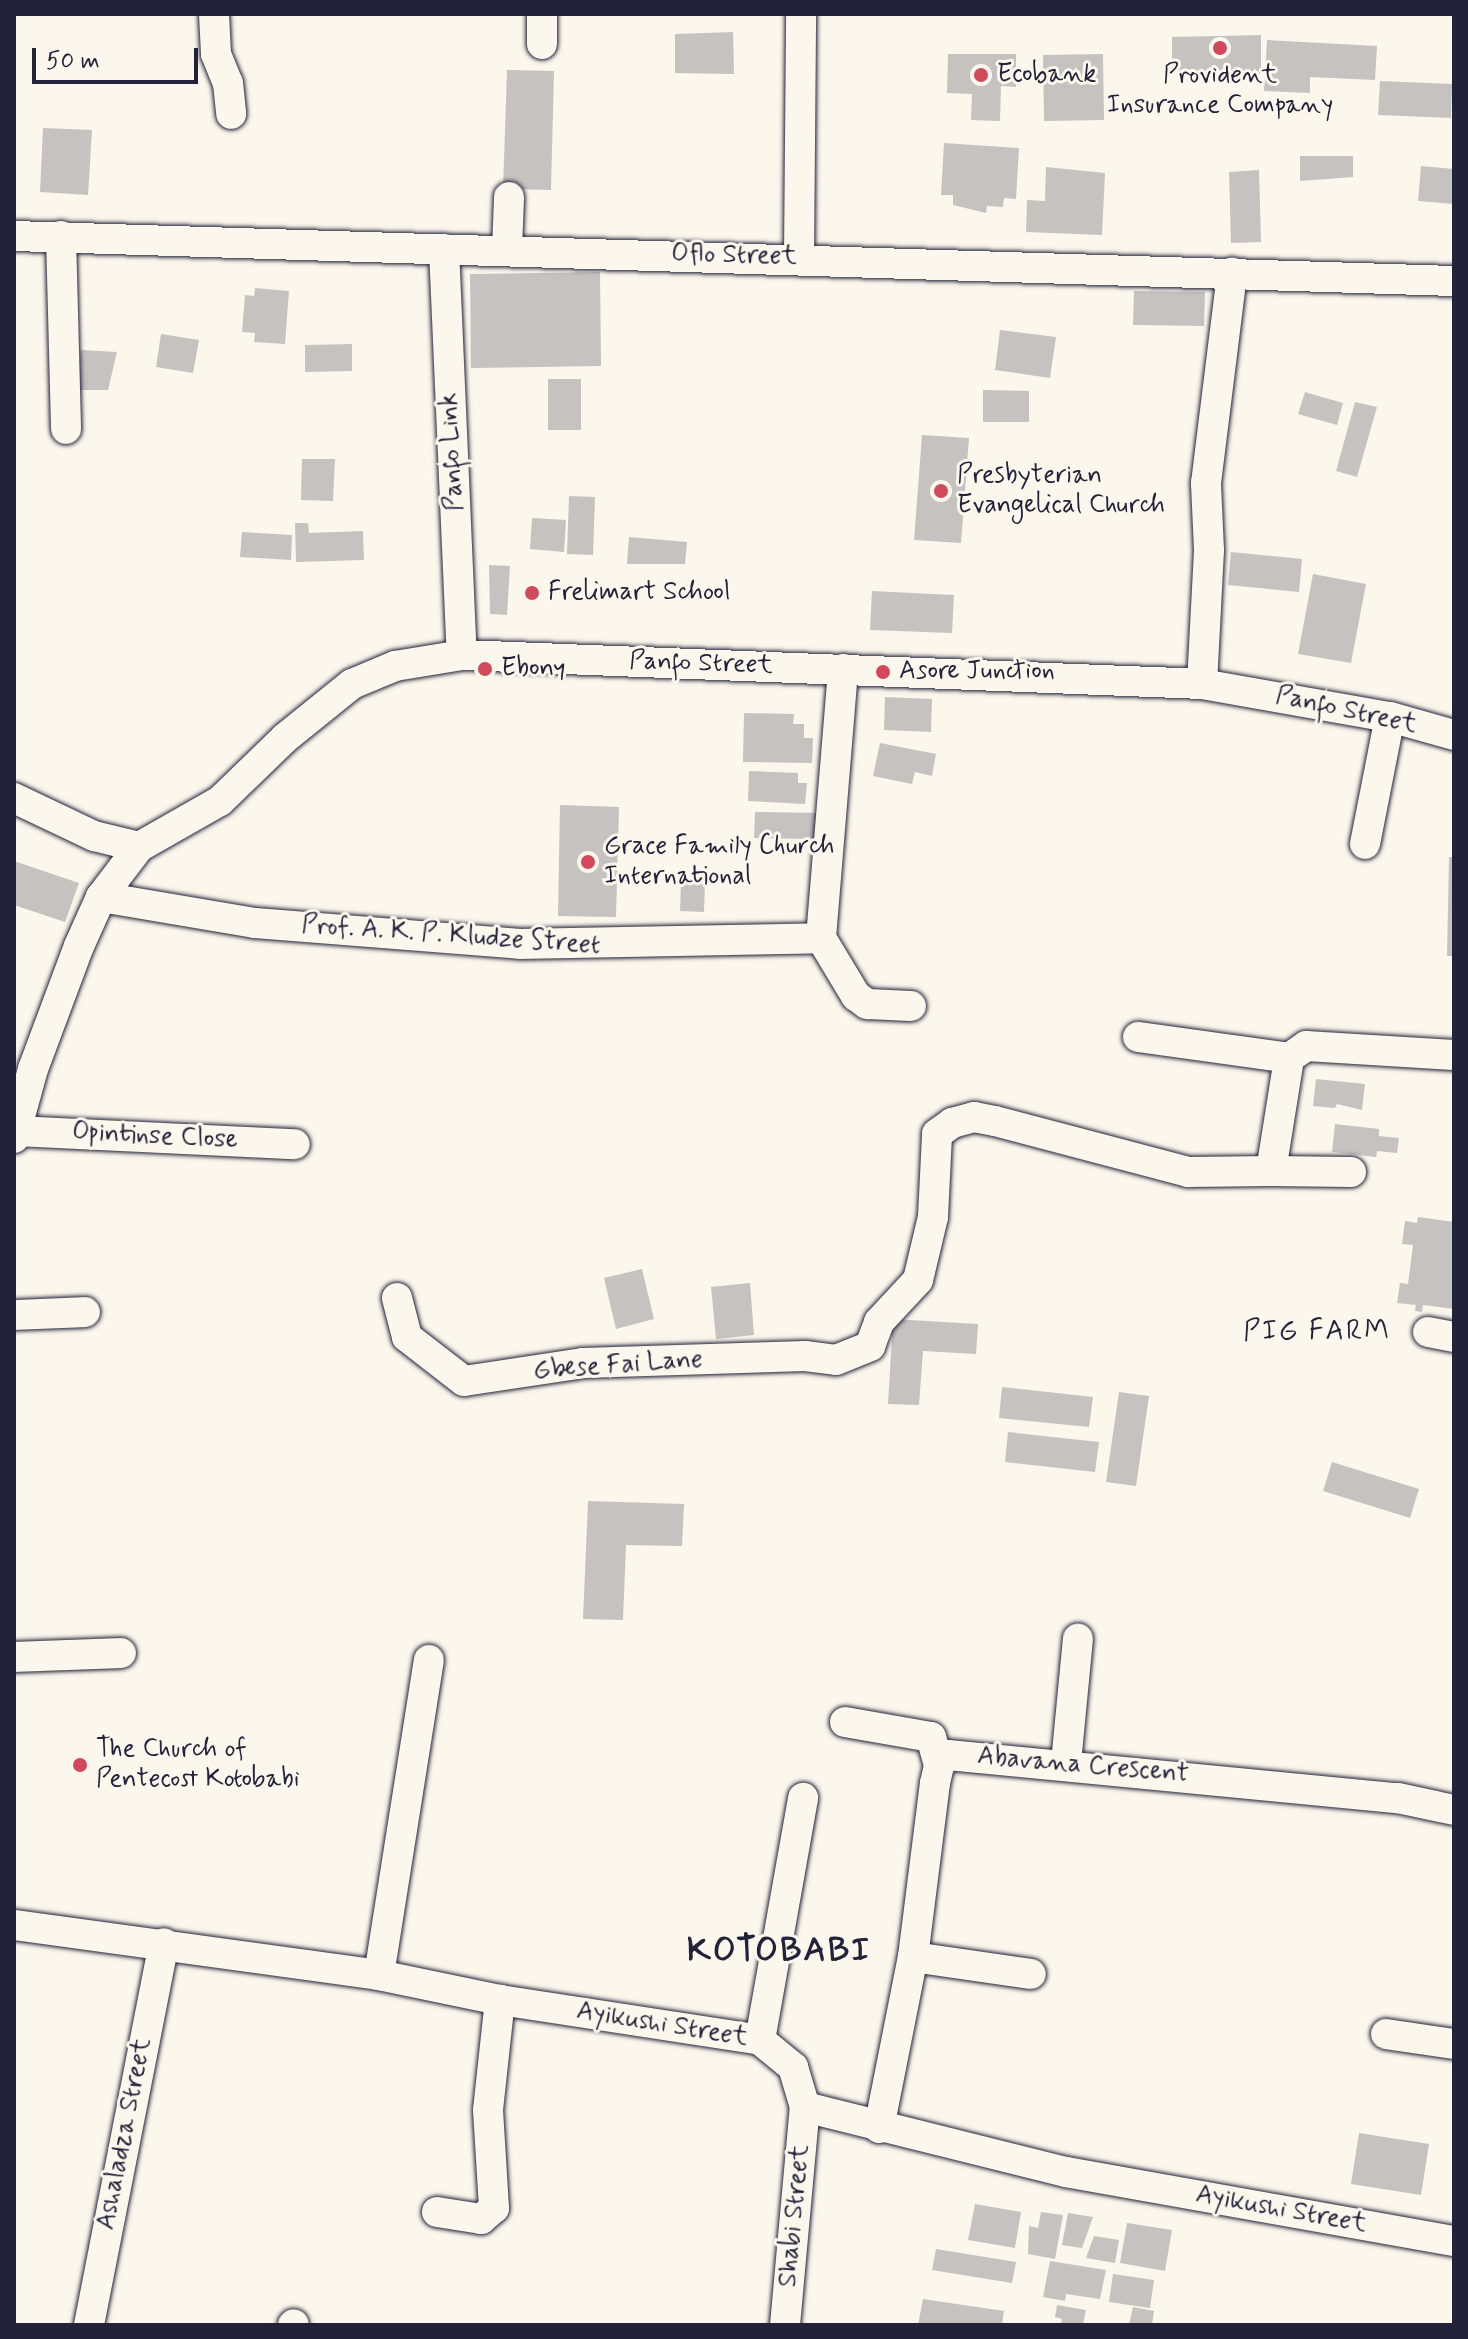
<!DOCTYPE html>
<style>
body{margin:0}
#map{position:relative;width:1468px;height:2339px;overflow:hidden;background:#fbf7ec;font-family:Mynerve,sans-serif}
div>[style]{position:absolute}
[style*='--x']{left:calc(var(--x)*1px);top:calc(var(--y)*1px);width:calc(var(--w)*1px);rotate:calc(var(--a)*1deg)}
.building>*{inset:0;background:#c6c2c0}
.roads{filter:drop-shadow(0 0 2px #22223b) drop-shadow(0 0 2px #22223b)}
.minor>*{height:30px;margin:-15px;padding:0 15px;transform-origin:15px;border-radius:15px;background:#fbf7ec}
.dots>*{width:22px;height:22px;translate:-50% -50%;box-sizing:border-box;border:4px solid #fbf7ec;border-radius:50%}
span{translate:-50% -50%;white-space:nowrap;text-align:center;line-height:1.15;-webkit-text-stroke:6px #fbf7ec;paint-order:stroke}
.poi-label{font-size:26px;color:#22223b}
.left{translate:0 -50%;text-align:left}
.street-label{font-size:26px;color:#22223b}
.neighbourhood-label{font-size:28px;color:#22223b;letter-spacing:2px}
.district-label{font-size:34px;color:#22223b;font-weight:700;letter-spacing:2px}
.frame{position:absolute;inset:0;border:16px solid #22223b;pointer-events:none}
.scale{position:absolute;left:32px;top:48px;width:166px;height:36px;box-sizing:border-box;border:4px solid #22223b;border-top:0;padding-left:10px;font-size:24px;line-height:28px;white-space:nowrap;color:#22223b;-webkit-text-stroke:6px #fbf7ec;paint-order:stroke}
</style>
<div id="map">
<div class="building">
<i style="clip-path:polygon(733px 32px,734px 74px,675px 73px,675px 34px)"></i>
<i style="clip-path:polygon(1261px 35px,1261px 74px,1179px 76px,1179px 67px,1172px 67px,1172px 37px)"></i>
<i style="clip-path:polygon(1267px 40px,1377px 46px,1375px 80px,1310px 77px,1310px 93px,1264px 91px)"></i>
<i style="clip-path:polygon(948px 54px,1016px 54px,1016px 87px,1001px 86px,1000px 121px,971px 120px,972px 94px,947px 93px)"></i>
<i style="clip-path:polygon(1103px 54px,1104px 120px,1044px 121px,1043px 55px)"></i>
<i style="clip-path:polygon(507px 70px,554px 71px,551px 190px,503px 189px)"></i>
<i style="clip-path:polygon(1380px 81px,1452px 84px,1451px 118px,1378px 115px)"></i>
<i style="clip-path:polygon(43px 128px,92px 130px,88px 195px,40px 192px)"></i>
<i style="clip-path:polygon(944px 143px,1019px 148px,1016px 199px,1004px 198px,1003px 207px,987px 206px,986px 213px,953px 205px,953px 195px,941px 195px)"></i>
<i style="clip-path:polygon(1300px 156px,1353px 156px,1353px 177px,1300px 181px)"></i>
<i style="clip-path:polygon(1421px 166px,1454px 169px,1454px 204px,1418px 201px)"></i>
<i style="clip-path:polygon(1046px 167px,1105px 173px,1102px 235px,1026px 232px,1027px 200px,1045px 201px)"></i>
<i style="clip-path:polygon(1259px 170px,1261px 242px,1231px 243px,1229px 172px)"></i>
<i style="clip-path:polygon(600px 272px,601px 366px,471px 368px,470px 274px)"></i>
<i style="clip-path:polygon(255px 288px,289px 291px,285px 344px,254px 342px,255px 333px,242px 332px,245px 295px,254px 296px)"></i>
<i style="clip-path:polygon(1134px 291px,1205px 292px,1204px 326px,1133px 325px)"></i>
<i style="clip-path:polygon(1000px 330px,1056px 337px,1050px 378px,995px 370px)"></i>
<i style="clip-path:polygon(161px 334px,199px 340px,193px 373px,156px 367px)"></i>
<i style="clip-path:polygon(352px 344px,352px 371px,305px 372px,305px 345px)"></i>
<i style="clip-path:polygon(81px 350px,117px 352px,108px 390px,74px 390px)"></i>
<i style="clip-path:polygon(548px 379px,581px 379px,581px 430px,548px 430px)"></i>
<i style="clip-path:polygon(983px 390px,1029px 391px,1029px 422px,983px 422px)"></i>
<i style="clip-path:polygon(1305px 392px,1343px 403px,1337px 425px,1298px 414px)"></i>
<i style="clip-path:polygon(1355px 402px,1377px 407px,1357px 477px,1336px 471px)"></i>
<i style="clip-path:polygon(922px 435px,969px 438px,961px 543px,914px 540px)"></i>
<i style="clip-path:polygon(302px 459px,335px 459px,333px 501px,301px 500px)"></i>
<i style="clip-path:polygon(569px 496px,595px 497px,593px 555px,567px 554px)"></i>
<i style="clip-path:polygon(532px 518px,566px 520px,564px 552px,530px 549px)"></i>
<i style="clip-path:polygon(295px 523px,308px 523px,309px 533px,363px 531px,364px 560px,296px 562px)"></i>
<i style="clip-path:polygon(242px 532px,292px 535px,291px 560px,240px 557px)"></i>
<i style="clip-path:polygon(629px 537px,687px 542px,685px 564px,627px 564px)"></i>
<i style="clip-path:polygon(1231px 552px,1302px 559px,1299px 592px,1228px 585px)"></i>
<i style="clip-path:polygon(489px 565px,510px 566px,507px 615px,490px 614px)"></i>
<i style="clip-path:polygon(1313px 574px,1366px 584px,1351px 663px,1298px 654px)"></i>
<i style="clip-path:polygon(872px 591px,954px 595px,952px 633px,870px 630px)"></i>
<i style="clip-path:polygon(885px 697px,932px 699px,931px 732px,884px 730px)"></i>
<i style="clip-path:polygon(744px 713px,794px 714px,793px 724px,804px 724px,804px 738px,813px 738px,812px 763px,743px 762px)"></i>
<i style="clip-path:polygon(880px 743px,936px 754px,932px 776px,915px 772px,912px 784px,873px 776px)"></i>
<i style="clip-path:polygon(749px 771px,798px 773px,798px 783px,807px 783px,805px 804px,748px 801px)"></i>
<i style="clip-path:polygon(560px 805px,619px 807px,616px 917px,558px 916px)"></i>
<i style="clip-path:polygon(755px 812px,816px 813px,815px 839px,754px 838px)"></i>
<i style="clip-path:polygon(1449px 857px,1454px 857px,1454px 956px,1447px 956px)"></i>
<i style="clip-path:polygon(14px 861px,79px 883px,65px 922px,14px 905px)"></i>
<i style="clip-path:polygon(681px 882px,705px 882px,704px 912px,680px 911px)"></i>
<i style="clip-path:polygon(1316px 1079px,1365px 1084px,1362px 1110px,1337px 1104px,1335px 1108px,1313px 1106px)"></i>
<i style="clip-path:polygon(1335px 1124px,1379px 1129px,1379px 1136px,1399px 1138px,1397px 1153px,1377px 1151px,1376px 1157px,1332px 1152px)"></i>
<i style="clip-path:polygon(1418px 1217px,1454px 1222px,1454px 1309px,1423px 1305px,1422px 1312px,1415px 1311px,1416px 1305px,1397px 1303px,1400px 1283px,1408px 1284px,1413px 1245px,1402px 1244px,1405px 1221px,1417px 1223px)"></i>
<i style="clip-path:polygon(642px 1269px,654px 1319px,616px 1329px,604px 1278px)"></i>
<i style="clip-path:polygon(750px 1283px,754px 1335px,716px 1339px,711px 1287px)"></i>
<i style="clip-path:polygon(893px 1319px,978px 1324px,976px 1354px,923px 1351px,919px 1405px,888px 1404px)"></i>
<i style="clip-path:polygon(1002px 1387px,1093px 1397px,1089px 1427px,999px 1418px)"></i>
<i style="clip-path:polygon(1119px 1392px,1149px 1396px,1136px 1486px,1106px 1482px)"></i>
<i style="clip-path:polygon(1008px 1432px,1099px 1442px,1095px 1472px,1005px 1462px)"></i>
<i style="clip-path:polygon(1332px 1462px,1419px 1489px,1410px 1518px,1323px 1491px)"></i>
<i style="clip-path:polygon(588px 1501px,684px 1504px,682px 1546px,626px 1545px,623px 1620px,583px 1619px)"></i>
<i style="clip-path:polygon(1359px 2133px,1429px 2144px,1421px 2195px,1351px 2184px)"></i>
<i style="clip-path:polygon(975px 2204px,1021px 2212px,1015px 2248px,968px 2240px)"></i>
<i style="clip-path:polygon(1041px 2212px,1063px 2215px,1055px 2259px,1028px 2254px,1029px 2226px,1038px 2228px)"></i>
<i style="clip-path:polygon(1068px 2213px,1093px 2217px,1082px 2248px,1062px 2245px)"></i>
<i style="clip-path:polygon(1127px 2223px,1172px 2230px,1165px 2271px,1120px 2263px)"></i>
<i style="clip-path:polygon(1094px 2236px,1119px 2240px,1115px 2263px,1086px 2258px)"></i>
<i style="clip-path:polygon(936px 2249px,1016px 2262px,1012px 2283px,932px 2270px)"></i>
<i style="clip-path:polygon(1050px 2261px,1106px 2270px,1100px 2299px,1066px 2294px,1065px 2301px,1043px 2297px)"></i>
<i style="clip-path:polygon(1113px 2274px,1154px 2280px,1150px 2308px,1109px 2302px)"></i>
<i style="clip-path:polygon(923px 2299px,1004px 2311px,1002px 2325px,918px 2325px)"></i>
<i style="clip-path:polygon(1057px 2305px,1086px 2310px,1083px 2325px,1061px 2325px,1062px 2319px,1055px 2317px)"></i>
<i style="clip-path:polygon(1133px 2307px,1154px 2311px,1152px 2325px,1129px 2325px)"></i>
</div>
<div class="roads">
<div class="minor">
<i style="--x:214;--y:14;--w:40;--a:87.1"></i>
<i style="--x:216;--y:54;--w:31;--a:68"></i>
<i style="--x:228;--y:83;--w:31;--a:84"></i>
<i style="--x:542;--y:44;--w:30;--a:-90"></i>
<i style="--x:14;--y:236;--w:1441;--a:1.79"></i>
<i style="--x:61;--y:236;--w:193;--a:88.5"></i>
<i style="--x:444;--y:249;--w:406;--a:87.5"></i>
<i style="--x:507;--y:250;--w:53;--a:-87.8"></i>
<i style="--x:799;--y:257;--w:243;--a:-89.5"></i>
<i style="--x:1202;--y:684;--w:134;--a:-87"></i>
<i style="--x:1209;--y:550;--w:67;--a:-92.6"></i>
<i style="--x:1206;--y:483;--w:212;--a:-82.9"></i>
<i style="--x:14;--y:798;--w:89;--a:25.4"></i>
<i style="--x:94;--y:836;--w:46;--a:13.7"></i>
<i style="--x:139;--y:847;--w:93;--a:-29.6"></i>
<i style="--x:220;--y:801;--w:91;--a:-44.1"></i>
<i style="--x:285;--y:738;--w:86;--a:-38.9"></i>
<i style="--x:352;--y:684;--w:47;--a:-22.7"></i>
<i style="--x:395;--y:666;--w:68;--a:-9.3"></i>
<i style="--x:462;--y:655;--w:741;--a:2.24"></i>
<i style="--x:1202;--y:684;--w:191;--a:10"></i>
<i style="--x:1390;--y:717;--w:66;--a:15.7"></i>
<i style="--x:1365;--y:844;--w:129;--a:-78.9"></i>
<i style="--x:101;--y:897;--w:156;--a:9.6"></i>
<i style="--x:255;--y:923;--w:266;--a:4.5"></i>
<i style="--x:520;--y:944;--w:301;--a:-1.1"></i>
<i style="--x:821;--y:938;--w:270;--a:-85.3"></i>
<i style="--x:821;--y:938;--w:68;--a:58.9"></i>
<i style="--x:856;--y:996;--w:14;--a:36"></i>
<i style="--x:867;--y:1004;--w:44;--a:2.6"></i>
<i style="--x:1138;--y:1037;--w:152;--a:7.9"></i>
<i style="--x:15;--y:1131;--w:280;--a:2.7"></i>
<i style="--x:14;--y:1138;--w:72;--a:-74.6"></i>
<i style="--x:33;--y:1069;--w:131;--a:-69.5"></i>
<i style="--x:79;--y:946;--w:54;--a:-65.8"></i>
<i style="--x:101;--y:897;--w:63;--a:-52.8"></i>
<i style="--x:1351;--y:1172;--w:80;--a:-179.3"></i>
<i style="--x:1271;--y:1171;--w:114;--a:-80.9"></i>
<i style="--x:1289;--y:1058;--w:21;--a:-35"></i>
<i style="--x:1306;--y:1046;--w:148;--a:3.5"></i>
<i style="--x:397;--y:1298;--w:40;--a:75.6"></i>
<i style="--x:407;--y:1337;--w:72;--a:37.7"></i>
<i style="--x:464;--y:1381;--w:120;--a:-8.6"></i>
<i style="--x:583;--y:1363;--w:222;--a:-1.8"></i>
<i style="--x:805;--y:1356;--w:31;--a:7"></i>
<i style="--x:836;--y:1360;--w:37;--a:-22"></i>
<i style="--x:870;--y:1346;--w:26;--a:-69"></i>
<i style="--x:879;--y:1322;--w:57;--a:-47.1"></i>
<i style="--x:918;--y:1280;--w:65;--a:-76.6"></i>
<i style="--x:933;--y:1217;--w:83;--a:-87.2"></i>
<i style="--x:937;--y:1134;--w:19;--a:-36"></i>
<i style="--x:952;--y:1123;--w:23;--a:-15"></i>
<i style="--x:974;--y:1117;--w:21;--a:11"></i>
<i style="--x:995;--y:1121;--w:200;--a:14.8"></i>
<i style="--x:1188;--y:1172;--w:83;--a:-0.7"></i>
<i style="--x:14;--y:1315;--w:71;--a:-2.4"></i>
<i style="--x:1428;--y:1332;--w:26;--a:11"></i>
<i style="--x:14;--y:1657;--w:107;--a:-2.1"></i>
<i style="--x:845;--y:1722;--w:87;--a:9.9"></i>
<i style="--x:931;--y:1737;--w:29;--a:74"></i>
<i style="--x:1066;--y:1763;--w:125;--a:-84.5"></i>
<i style="--x:14;--y:1925;--w:368;--a:7.8"></i>
<i style="--x:379;--y:1975;--w:124;--a:11.7"></i>
<i style="--x:500;--y:2000;--w:263;--a:8.7"></i>
<i style="--x:760;--y:2040;--w:43;--a:39.3"></i>
<i style="--x:793;--y:2067;--w:42;--a:73.3"></i>
<i style="--x:805;--y:2107;--w:269;--a:14"></i>
<i style="--x:1066;--y:2172;--w:394;--a:10.1"></i>
<i style="--x:913;--y:1957;--w:119;--a:8.2"></i>
<i style="--x:379;--y:1975;--w:319;--a:-81"></i>
<i style="--x:1386;--y:2034;--w:69;--a:8.4"></i>
<i style="--x:760;--y:2040;--w:246;--a:-79.9"></i>
<i style="--x:879;--y:2128;--w:174;--a:-78.8"></i>
<i style="--x:913;--y:1957;--w:175;--a:-82.8"></i>
<i style="--x:935;--y:1783;--w:18;--a:-77"></i>
<i style="--x:939;--y:1765;--w:13;--a:-48"></i>
<i style="--x:948;--y:1755;--w:452;--a:5.5"></i>
<i style="--x:1398;--y:1798;--w:57;--a:12.1"></i>
<i style="--x:437;--y:2212;--w:45;--a:9"></i>
<i style="--x:481;--y:2219;--w:17;--a:-40"></i>
<i style="--x:494;--y:2208;--w:98;--a:-93.5"></i>
<i style="--x:488;--y:2110;--w:111;--a:-83.8"></i>
<i style="--x:89;--y:2325;--w:389;--a:-78.9"></i>
<i style="--x:293;--y:2325;--w:1;--a:-45"></i>
<i style="--x:785;--y:2325;--w:219;--a:-84.8"></i>
</div>
</div>
<div class="dots">
<i style="left:1220px;top:48px;background:#d1495b"></i>
<i style="left:981px;top:75px;background:#d1495b"></i>
<i style="left:941px;top:491px;background:#d1495b"></i>
<i style="left:532px;top:593px;background:#d1495b"></i>
<i style="left:485px;top:669px;background:#d1495b"></i>
<i style="left:883px;top:672px;background:#d1495b"></i>
<i style="left:588px;top:862px;background:#d1495b"></i>
<i style="left:80px;top:1765px;background:#d1495b"></i>
</div>
<div class="poi-label">
<span class="left" style="left:997px;top:75px">Ecobank</span>
<span style="left:1220px;top:91px">Provident<br>Insurance Company</span>
<span class="left" style="left:957px;top:491px">Presbyterian<br>Evangelical Church</span>
<span class="left" style="left:548px;top:593px">Frelimart School</span>
<span class="left" style="left:501px;top:669px">Ebony</span>
<span class="left" style="left:899px;top:672px">Asore Junction</span>
<span class="left" style="left:604px;top:862px">Grace Family Church<br>International</span>
<span class="left" style="left:96px;top:1765px">The Church of<br>Pentecost Kotobabi</span>
</div>
<div class="street-label">
<span style="left:734px;top:256px;rotate:1deg">Oflo Street</span>
<span style="left:453px;top:452px;rotate:-93deg">Panfo Link</span>
<span style="left:701px;top:664px;rotate:2deg">Panfo Street</span>
<span style="left:1346px;top:711px;rotate:12deg">Panfo Street</span>
<span style="left:451px;top:936px;rotate:4deg">Prof. A. K. P. Kludze Street</span>
<span style="left:155px;top:1137px;rotate:3deg">Opintinse Close</span>
<span style="left:618px;top:1366px;rotate:-4deg">Gbese Fai Lane</span>
<span style="left:1083px;top:1766px;rotate:5deg">Abavana Crescent</span>
<span style="left:662px;top:2025px;rotate:9deg">Ayikushi Street</span>
<span style="left:125px;top:2134px;rotate:-79deg">Ashaladza Street</span>
<span style="left:1281px;top:2210px;rotate:10deg">Ayikushi Street</span>
<span style="left:795px;top:2216px;rotate:-85deg">Shabi Street</span>
</div>
<div class="neighbourhood-label">
<span style="left:1317px;top:1332px">PIG FARM</span>
</div>
<div class="district-label">
<span style="left:779px;top:1951px">KOTOBABI</span>
</div>
<div class="frame"></div>
<div class="scale">50 m</div>
</div>
